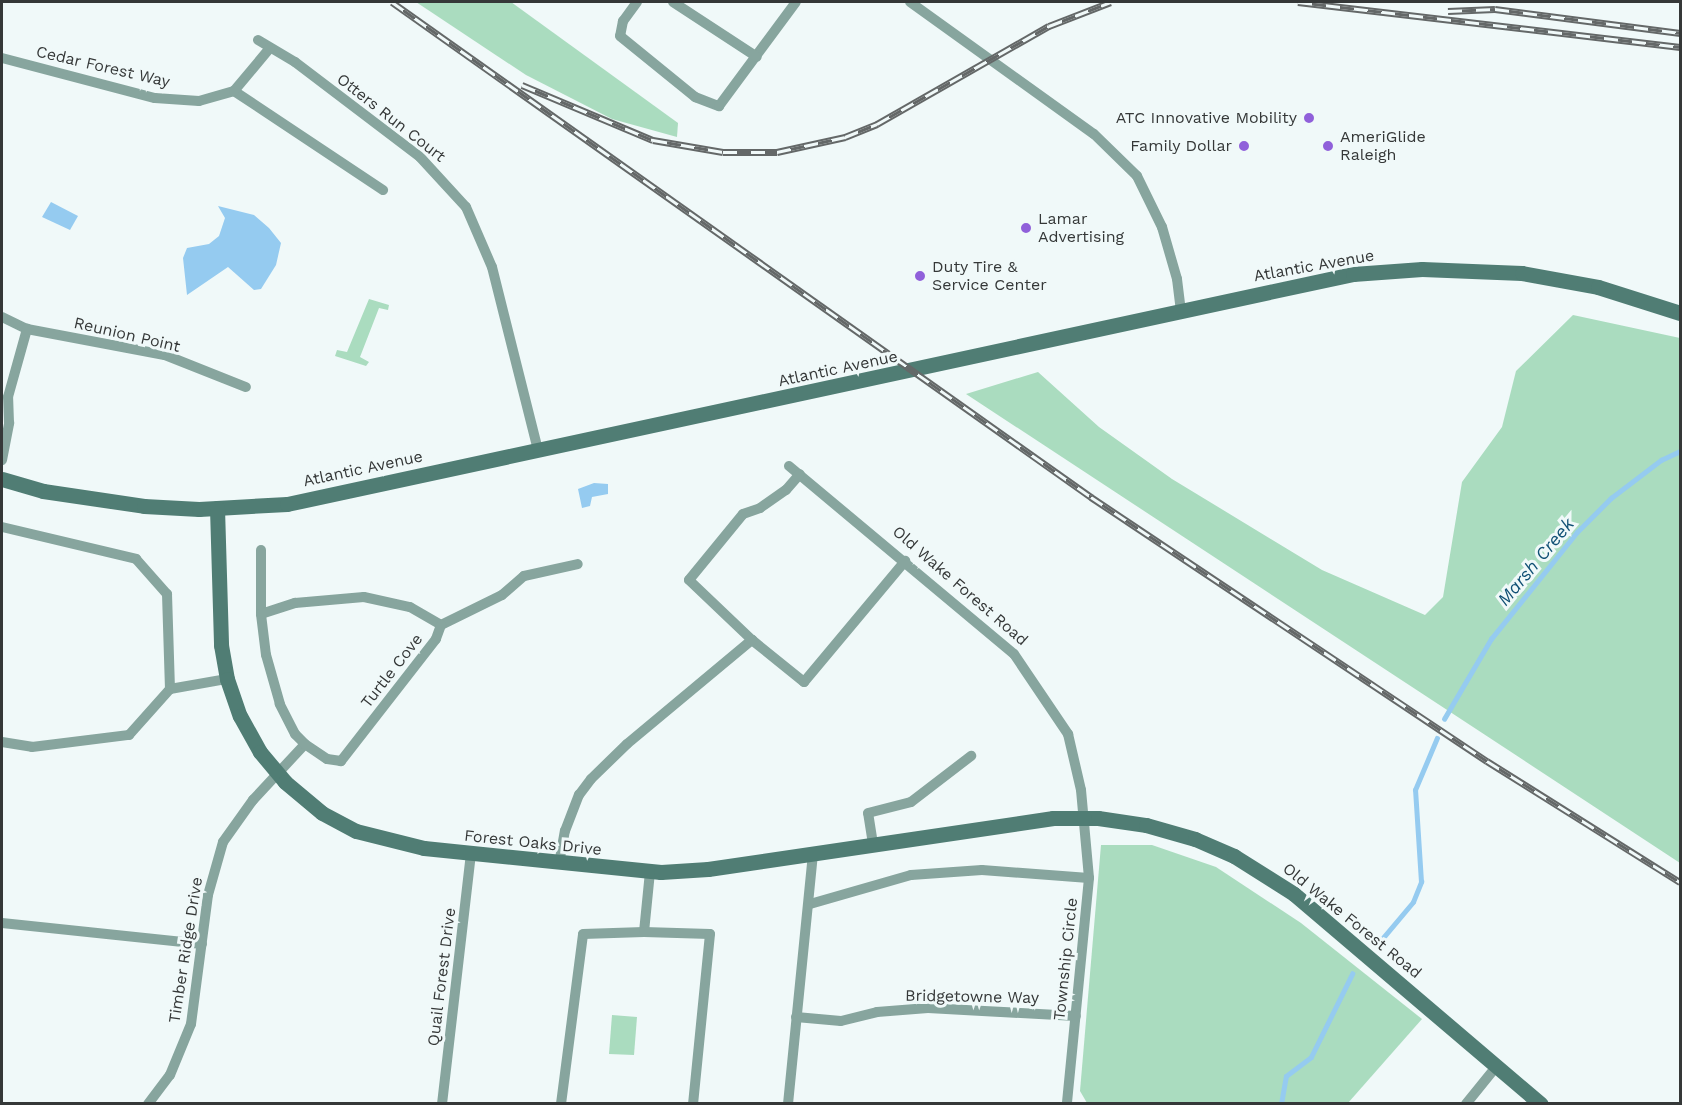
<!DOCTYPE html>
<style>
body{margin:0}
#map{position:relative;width:1682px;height:1105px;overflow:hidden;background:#f0f9f9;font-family:"Work Sans",sans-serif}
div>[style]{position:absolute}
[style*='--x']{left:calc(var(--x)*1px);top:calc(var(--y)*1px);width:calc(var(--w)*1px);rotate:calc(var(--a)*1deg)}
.green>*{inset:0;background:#aadcbf}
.water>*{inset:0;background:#95cbf0}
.stream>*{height:4.5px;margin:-2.25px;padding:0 2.25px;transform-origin:2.25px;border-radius:2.25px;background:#95cbf0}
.street>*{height:10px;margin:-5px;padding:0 5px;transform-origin:5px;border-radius:5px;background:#87a59e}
.secondary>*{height:15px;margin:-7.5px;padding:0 7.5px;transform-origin:7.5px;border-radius:7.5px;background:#507d74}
.rail>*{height:7px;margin-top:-3.5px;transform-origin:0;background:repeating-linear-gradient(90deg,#f0f9f9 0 14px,#646868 0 28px);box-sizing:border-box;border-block:2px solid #646868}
.dots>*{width:16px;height:16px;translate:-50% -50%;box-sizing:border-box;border:3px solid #f0f9f9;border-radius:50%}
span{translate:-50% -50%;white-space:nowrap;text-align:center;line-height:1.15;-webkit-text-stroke:6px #f0f9f9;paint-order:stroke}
.street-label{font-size:16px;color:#353838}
.poi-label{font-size:16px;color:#353838}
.right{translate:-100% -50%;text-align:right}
.left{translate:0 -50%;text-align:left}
.water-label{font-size:18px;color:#115175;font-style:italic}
.frame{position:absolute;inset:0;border:3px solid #353838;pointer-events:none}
</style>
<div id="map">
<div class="green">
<i style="clip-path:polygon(416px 2px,511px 2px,678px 123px,677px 137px,612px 119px,526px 75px)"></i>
<i style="clip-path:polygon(369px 299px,389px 305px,388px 310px,379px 308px,360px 357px,369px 362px,366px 366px,335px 356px,337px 350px,347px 352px)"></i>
<i style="clip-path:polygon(1573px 315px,1680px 338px,1680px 863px,966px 394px,1038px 372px,1099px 427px,1172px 479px,1322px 570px,1425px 615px,1443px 597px,1462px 482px,1502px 427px,1516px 371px)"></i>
<i style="clip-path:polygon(1101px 845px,1152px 845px,1216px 867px,1301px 923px,1422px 1019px,1348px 1103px,1087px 1103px,1080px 1091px)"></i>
<i style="clip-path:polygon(612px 1015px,637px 1017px,634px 1055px,609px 1054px)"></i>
</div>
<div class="water">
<i style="clip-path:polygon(51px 202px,78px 216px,70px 230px,42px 217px)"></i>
<i style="clip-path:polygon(218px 206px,254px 215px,269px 228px,281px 243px,276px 265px,261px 289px,254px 290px,228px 267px,187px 295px,183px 258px,187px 248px,209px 244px,219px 236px,225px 218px)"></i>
<i style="clip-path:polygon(594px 483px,608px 484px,608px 494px,592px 497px,590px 506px,582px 508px,578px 489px)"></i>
</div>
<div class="stream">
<i style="--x:1444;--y:719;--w:93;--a:-59.6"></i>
<i style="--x:1491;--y:639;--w:137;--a:-51.2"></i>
<i style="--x:1577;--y:532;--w:48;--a:-45"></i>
<i style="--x:1611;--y:498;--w:63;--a:-37.2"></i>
<i style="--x:1661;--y:460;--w:21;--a:-25"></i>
<i style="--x:1382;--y:939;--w:48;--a:-50"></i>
<i style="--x:1413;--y:902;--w:22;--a:-68"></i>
<i style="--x:1421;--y:882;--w:92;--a:-93.7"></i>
<i style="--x:1415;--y:790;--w:56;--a:-67.1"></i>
<i style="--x:1281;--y:1104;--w:28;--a:-80"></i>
<i style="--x:1286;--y:1076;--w:31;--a:-37"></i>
<i style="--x:1311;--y:1057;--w:93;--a:-63.7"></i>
</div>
<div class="street">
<i style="--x:637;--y:2;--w:24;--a:126"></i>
<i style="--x:623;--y:21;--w:15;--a:101"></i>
<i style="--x:620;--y:36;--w:97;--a:39.1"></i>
<i style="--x:695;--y:97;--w:26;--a:21"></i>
<i style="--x:719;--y:106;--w:129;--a:-53.5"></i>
<i style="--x:673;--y:2;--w:100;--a:33.2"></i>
<i style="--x:910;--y:2;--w:226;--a:35.7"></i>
<i style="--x:1094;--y:134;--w:60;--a:44.3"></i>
<i style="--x:1137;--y:176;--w:57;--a:63.9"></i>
<i style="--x:1162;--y:227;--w:54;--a:73.9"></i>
<i style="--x:1177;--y:279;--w:32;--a:83"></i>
<i style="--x:258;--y:40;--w:43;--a:30.7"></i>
<i style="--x:295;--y:62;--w:157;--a:37.2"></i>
<i style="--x:420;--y:157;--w:68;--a:47.4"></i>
<i style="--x:466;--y:207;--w:65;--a:66.6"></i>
<i style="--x:492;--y:267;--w:189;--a:75.9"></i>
<i style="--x:2;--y:58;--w:158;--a:14.7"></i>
<i style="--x:155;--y:98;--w:44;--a:3.9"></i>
<i style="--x:199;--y:101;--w:36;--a:-16"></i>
<i style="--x:234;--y:91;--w:179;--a:33.6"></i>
<i style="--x:234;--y:91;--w:56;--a:-50.1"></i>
<i style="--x:2;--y:317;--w:28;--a:26"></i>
<i style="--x:27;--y:329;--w:140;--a:10.7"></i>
<i style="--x:165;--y:355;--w:87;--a:21.6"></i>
<i style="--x:2;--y:460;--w:38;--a:-79"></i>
<i style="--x:9;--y:423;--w:26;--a:-92"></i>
<i style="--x:8;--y:397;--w:71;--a:-74.4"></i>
<i style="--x:789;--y:466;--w:293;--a:39.9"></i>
<i style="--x:1014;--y:654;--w:97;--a:56"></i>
<i style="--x:1068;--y:734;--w:57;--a:76.9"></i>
<i style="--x:1081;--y:790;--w:88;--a:84.8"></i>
<i style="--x:1089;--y:878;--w:227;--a:95.6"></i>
<i style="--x:2;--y:527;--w:138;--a:13.4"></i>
<i style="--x:136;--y:559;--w:47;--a:48.5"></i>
<i style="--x:167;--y:594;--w:95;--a:88.2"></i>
<i style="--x:261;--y:550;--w:64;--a:90"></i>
<i style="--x:441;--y:625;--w:68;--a:-26.2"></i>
<i style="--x:502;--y:595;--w:29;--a:-41"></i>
<i style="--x:524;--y:576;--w:55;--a:-12.5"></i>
<i style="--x:752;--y:640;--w:67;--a:38.9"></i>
<i style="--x:804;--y:682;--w:158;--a:-50.1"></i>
<i style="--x:2;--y:742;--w:30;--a:9"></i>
<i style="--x:32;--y:747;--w:98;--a:-7.1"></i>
<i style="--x:129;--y:735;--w:62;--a:-48.3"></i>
<i style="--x:170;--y:689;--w:58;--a:-10"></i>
<i style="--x:873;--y:844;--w:31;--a:-99"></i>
<i style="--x:868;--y:813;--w:44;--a:-14.3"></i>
<i style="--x:911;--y:802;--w:76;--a:-37.5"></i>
<i style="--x:559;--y:864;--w:34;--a:-80"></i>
<i style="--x:565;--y:831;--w:39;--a:-69"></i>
<i style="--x:579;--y:795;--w:20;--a:-53"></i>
<i style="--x:591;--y:779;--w:50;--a:-44.2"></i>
<i style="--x:627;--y:744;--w:163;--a:-39.8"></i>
<i style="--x:752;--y:640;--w:87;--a:-136.4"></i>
<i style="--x:689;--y:580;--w:85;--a:-50.7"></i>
<i style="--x:743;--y:514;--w:18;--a:-19"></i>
<i style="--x:760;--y:508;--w:32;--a:-35"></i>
<i style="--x:786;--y:490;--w:21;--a:-49"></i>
<i style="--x:810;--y:904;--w:105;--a:-16"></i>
<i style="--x:911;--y:875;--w:71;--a:-4"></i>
<i style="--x:982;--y:870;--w:107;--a:4.3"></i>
<i style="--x:2;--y:923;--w:201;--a:6"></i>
<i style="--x:644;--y:932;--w:60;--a:-84.3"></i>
<i style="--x:796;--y:1017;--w:45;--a:5.1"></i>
<i style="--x:841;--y:1021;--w:37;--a:-14"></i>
<i style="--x:877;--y:1012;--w:51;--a:-4.5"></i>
<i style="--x:928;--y:1008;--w:148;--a:3.1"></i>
<i style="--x:148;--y:1104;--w:36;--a:-53"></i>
<i style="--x:170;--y:1075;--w:55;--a:-67.6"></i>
<i style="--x:191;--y:1024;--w:130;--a:-82.5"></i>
<i style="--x:208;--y:895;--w:55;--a:-74.2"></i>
<i style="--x:223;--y:842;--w:52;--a:-54.5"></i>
<i style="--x:253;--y:800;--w:76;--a:-47.1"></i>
<i style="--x:305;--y:744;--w:14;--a:-135"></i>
<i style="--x:295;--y:734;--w:34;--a:-117"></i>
<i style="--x:280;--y:704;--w:51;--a:-105.9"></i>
<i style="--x:266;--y:655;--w:41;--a:-97"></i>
<i style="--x:261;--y:614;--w:36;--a:-18"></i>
<i style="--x:295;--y:603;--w:69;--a:-5"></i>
<i style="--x:364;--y:597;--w:47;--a:12.3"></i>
<i style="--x:410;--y:607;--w:36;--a:30"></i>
<i style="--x:441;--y:625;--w:15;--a:110"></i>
<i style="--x:436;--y:639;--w:155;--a:127.9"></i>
<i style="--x:341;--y:761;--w:14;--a:-172"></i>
<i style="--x:327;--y:759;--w:27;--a:-146"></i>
<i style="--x:442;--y:1104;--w:252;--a:-83.4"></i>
<i style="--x:561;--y:1104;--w:171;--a:-82.6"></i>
<i style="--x:583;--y:934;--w:61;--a:-1.9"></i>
<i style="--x:644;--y:932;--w:66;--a:1.7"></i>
<i style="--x:710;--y:934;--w:171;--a:95.7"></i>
<i style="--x:788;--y:1104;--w:251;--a:-84.3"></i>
<i style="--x:1466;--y:1104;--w:48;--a:-51"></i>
</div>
<div class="secondary">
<i style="--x:2;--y:479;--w:43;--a:16.3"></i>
<i style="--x:43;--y:491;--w:102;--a:8.4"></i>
<i style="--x:144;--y:506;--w:55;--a:3.1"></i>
<i style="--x:199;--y:509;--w:88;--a:-3.3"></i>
<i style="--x:287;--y:504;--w:1091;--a:-12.18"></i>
<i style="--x:1353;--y:274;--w:69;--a:-4.1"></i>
<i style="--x:1422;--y:269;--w:100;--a:2.3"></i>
<i style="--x:1522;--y:273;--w:77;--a:10.4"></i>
<i style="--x:1598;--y:287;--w:86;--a:17.6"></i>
<i style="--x:217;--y:508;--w:137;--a:88.3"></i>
<i style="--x:221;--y:645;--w:35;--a:80"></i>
<i style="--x:227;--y:679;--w:39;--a:71"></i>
<i style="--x:240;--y:716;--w:41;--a:60.9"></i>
<i style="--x:260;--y:752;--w:39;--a:50"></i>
<i style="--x:285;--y:782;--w:48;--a:40"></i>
<i style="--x:322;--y:813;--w:38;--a:28"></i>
<i style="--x:356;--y:831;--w:70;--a:14"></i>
<i style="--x:424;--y:848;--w:238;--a:5.8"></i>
<i style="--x:661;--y:872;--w:47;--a:-3.7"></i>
<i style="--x:708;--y:869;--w:349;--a:-8.4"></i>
<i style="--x:1053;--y:818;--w:45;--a:0"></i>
<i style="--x:1098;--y:818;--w:49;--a:8.3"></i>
<i style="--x:1146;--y:825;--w:51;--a:15.9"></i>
<i style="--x:1195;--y:839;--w:43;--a:23.6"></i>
<i style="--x:1234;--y:856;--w:71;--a:32.3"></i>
<i style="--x:1294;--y:894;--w:324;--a:40.4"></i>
</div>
<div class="rail">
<i style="--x:392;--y:2;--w:857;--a:35.3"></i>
<i style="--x:1091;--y:497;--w:476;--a:33.7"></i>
<i style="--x:1487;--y:761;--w:228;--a:32.1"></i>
<i style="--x:1298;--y:2;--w:385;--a:6.7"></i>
<i style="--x:1448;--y:11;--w:47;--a:-2.4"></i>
<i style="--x:1495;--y:9;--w:187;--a:7.4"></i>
<i style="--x:522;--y:85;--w:142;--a:22.8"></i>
<i style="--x:653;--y:140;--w:71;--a:9.7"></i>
<i style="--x:723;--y:152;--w:54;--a:0"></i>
<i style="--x:777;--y:152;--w:70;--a:-12.4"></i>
<i style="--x:845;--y:137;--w:35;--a:-22"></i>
<i style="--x:877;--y:124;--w:198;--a:-29.7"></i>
<i style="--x:1049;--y:26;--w:66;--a:-21.2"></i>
</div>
<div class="dots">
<i style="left:1309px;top:118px;background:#9060da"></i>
<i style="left:1244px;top:146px;background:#9060da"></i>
<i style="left:1328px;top:146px;background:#9060da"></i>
<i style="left:1026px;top:228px;background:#9060da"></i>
<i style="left:920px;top:276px;background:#9060da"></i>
</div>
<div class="street-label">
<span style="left:103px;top:67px;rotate:13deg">Cedar Forest Way</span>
<span style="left:391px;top:118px;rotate:38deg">Otters Run Court</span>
<span style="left:1314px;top:266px;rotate:-10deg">Atlantic Avenue</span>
<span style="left:127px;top:335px;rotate:13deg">Reunion Point</span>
<span style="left:838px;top:369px;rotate:-12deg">Atlantic Avenue</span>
<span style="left:363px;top:469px;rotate:-12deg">Atlantic Avenue</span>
<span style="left:960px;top:586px;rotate:41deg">Old Wake Forest Road</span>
<span style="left:392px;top:671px;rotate:-52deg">Turtle Cove</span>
<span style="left:533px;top:843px;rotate:6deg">Forest Oaks Drive</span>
<span style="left:1352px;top:921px;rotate:39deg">Old Wake Forest Road</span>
<span style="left:186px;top:950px;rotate:-81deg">Timber Ridge Drive</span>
<span style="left:1066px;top:959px;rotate:-84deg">Township Circle</span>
<span style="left:442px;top:977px;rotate:-83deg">Quail Forest Drive</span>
<span style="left:972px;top:997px;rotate:1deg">Bridgetowne Way</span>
</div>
<div class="poi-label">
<span class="right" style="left:1297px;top:118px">ATC Innovative Mobility</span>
<span class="left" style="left:1340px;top:146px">AmeriGlide<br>Raleigh</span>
<span class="right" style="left:1232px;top:146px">Family Dollar</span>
<span class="left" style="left:1038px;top:228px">Lamar<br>Advertising</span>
<span class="left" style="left:932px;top:276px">Duty Tire &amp;<br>Service Center</span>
</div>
<div class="water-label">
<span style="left:1536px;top:562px;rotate:-50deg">Marsh Creek</span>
</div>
<div class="frame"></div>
</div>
